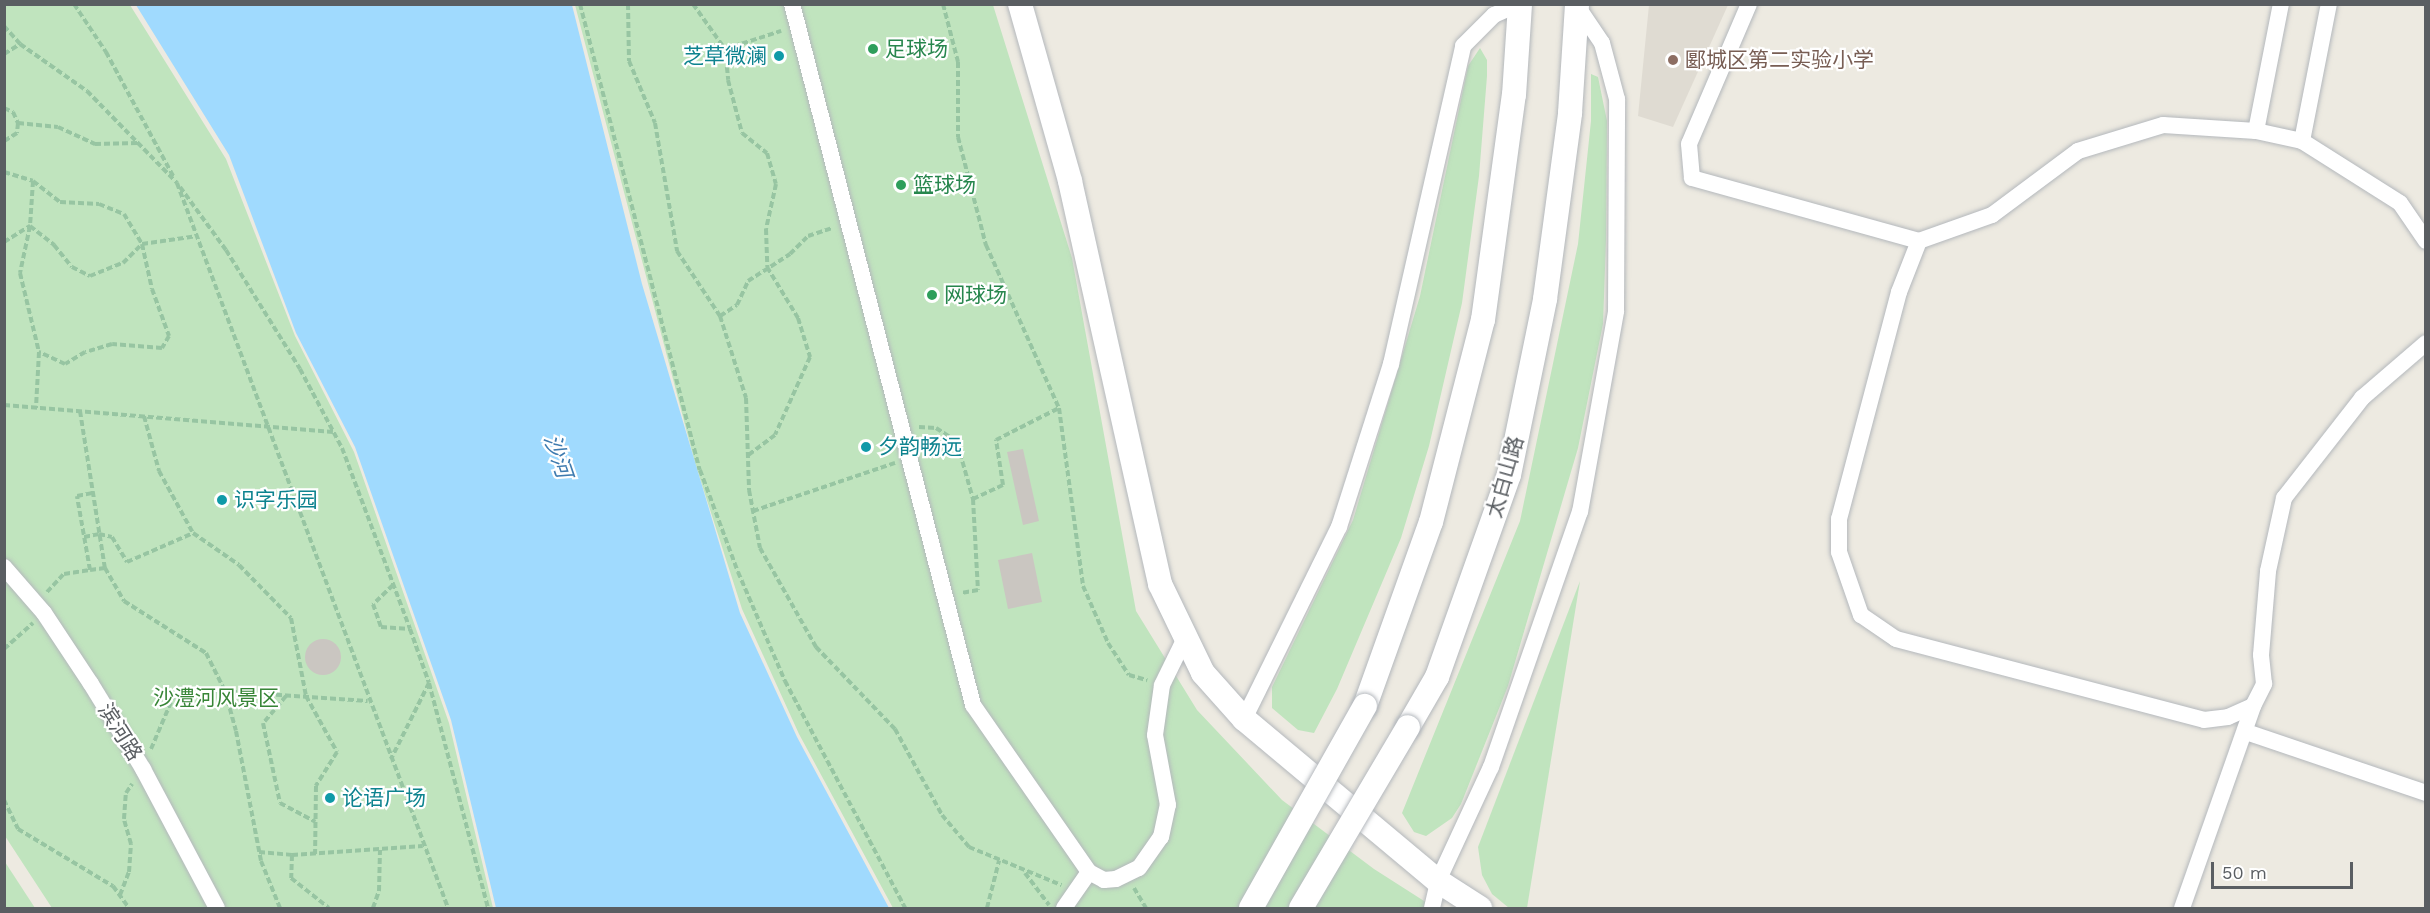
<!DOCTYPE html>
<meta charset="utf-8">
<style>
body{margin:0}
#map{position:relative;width:2430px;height:913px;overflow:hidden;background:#edeae1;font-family:"Work Sans","Noto Sans SC",sans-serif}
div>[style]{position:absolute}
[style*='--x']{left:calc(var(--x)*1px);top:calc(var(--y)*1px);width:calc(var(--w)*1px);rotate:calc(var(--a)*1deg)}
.education>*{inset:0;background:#dfdbd2}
.green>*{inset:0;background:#c0e4be}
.water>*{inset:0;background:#a0dafe}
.building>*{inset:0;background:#cac6c1}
.round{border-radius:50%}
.path>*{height:4px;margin-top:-2px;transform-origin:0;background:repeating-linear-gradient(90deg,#97c5a2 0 6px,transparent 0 9px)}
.roads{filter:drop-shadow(0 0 2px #b4b8bc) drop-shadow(0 0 2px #b4b8bc)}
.street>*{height:16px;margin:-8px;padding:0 8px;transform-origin:8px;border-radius:8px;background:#fff}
.secondary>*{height:24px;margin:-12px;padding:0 12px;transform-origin:12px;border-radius:12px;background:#fff}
.bridges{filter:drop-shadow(0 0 2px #b5b9be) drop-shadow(0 0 2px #b5b9be)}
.secondary-bridge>*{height:24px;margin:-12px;padding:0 12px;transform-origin:12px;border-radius:12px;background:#fff}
.dots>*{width:16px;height:16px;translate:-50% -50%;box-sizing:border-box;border:3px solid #fff;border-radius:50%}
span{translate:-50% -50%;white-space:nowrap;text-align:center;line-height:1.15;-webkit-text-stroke:4.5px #fff;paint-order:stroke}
.leisure-label{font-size:21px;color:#27864d}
.left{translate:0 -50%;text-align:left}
.culture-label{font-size:21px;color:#0d838f}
.right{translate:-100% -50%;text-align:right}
.education-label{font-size:21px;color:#785e54}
.street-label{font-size:21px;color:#5a5e62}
.park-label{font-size:21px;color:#378536}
.water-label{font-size:22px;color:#3e7baf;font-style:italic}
.frame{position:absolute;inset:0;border:6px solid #5a5e62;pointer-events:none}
.scale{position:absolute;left:2211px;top:862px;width:142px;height:27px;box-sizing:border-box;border:3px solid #5a5e62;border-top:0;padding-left:8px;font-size:18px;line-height:21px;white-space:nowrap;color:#5a5e62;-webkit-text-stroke:4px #fff;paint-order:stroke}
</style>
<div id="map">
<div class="education">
<i style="clip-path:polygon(1649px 5px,1728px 5px,1673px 127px,1638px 116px)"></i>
</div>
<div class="green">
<i style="clip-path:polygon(4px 5px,130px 5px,226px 159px,295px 336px,354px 452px,449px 723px,493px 908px,52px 908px,5px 836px)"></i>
<i style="clip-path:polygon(575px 5px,993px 5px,1072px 258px,1136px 611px,1197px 710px,1282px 800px,1374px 869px,1435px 908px,893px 908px,799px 734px,742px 609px,695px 463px)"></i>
<i style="clip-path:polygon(1480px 48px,1487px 60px,1487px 76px,1479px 176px,1462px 303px,1429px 446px,1401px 538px,1337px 689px,1314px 733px,1298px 730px,1272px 708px,1272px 687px,1353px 520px,1420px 296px,1468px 66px)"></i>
<i style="clip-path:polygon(1591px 74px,1598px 77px,1607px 121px,1606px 240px,1603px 324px,1578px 448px,1508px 686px,1461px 804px,1452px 818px,1426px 836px,1414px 832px,1402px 813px,1520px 521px,1578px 244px,1591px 121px)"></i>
<i style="clip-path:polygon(1580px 581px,1527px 908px,1509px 908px,1492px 894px,1482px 875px,1478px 847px)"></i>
<i style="clip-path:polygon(5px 862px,35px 908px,5px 908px)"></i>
</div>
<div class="water">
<i style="clip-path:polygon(136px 5px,572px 5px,642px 284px,740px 613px,797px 737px,889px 908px,496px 908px,451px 720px,355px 447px,296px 333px,229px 155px)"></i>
</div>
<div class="building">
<i style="clip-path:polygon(1023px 449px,1039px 521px,1023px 525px,1007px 452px)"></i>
<i style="clip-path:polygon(1032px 553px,1042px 602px,1008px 609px,998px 560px)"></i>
<i class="round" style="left:305px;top:639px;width:36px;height:36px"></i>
</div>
<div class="path">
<i style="--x:74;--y:4;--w:58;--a:56.3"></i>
<i style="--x:106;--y:52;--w:143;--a:61.6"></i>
<i style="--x:580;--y:4;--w:481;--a:75.6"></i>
<i style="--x:700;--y:470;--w:109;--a:69.6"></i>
<i style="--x:738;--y:572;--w:119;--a:66.7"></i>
<i style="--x:785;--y:681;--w:257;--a:62.1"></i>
<i style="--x:628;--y:4;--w:57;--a:89"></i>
<i style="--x:629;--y:61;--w:67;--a:67.2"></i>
<i style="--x:655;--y:123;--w:130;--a:80.2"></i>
<i style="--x:677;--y:251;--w:78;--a:56.5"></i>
<i style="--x:720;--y:316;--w:86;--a:72.4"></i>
<i style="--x:746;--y:398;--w:92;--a:88.1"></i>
<i style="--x:749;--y:490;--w:59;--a:79.3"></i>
<i style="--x:760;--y:548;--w:114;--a:60.5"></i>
<i style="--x:816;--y:647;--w:114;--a:46.1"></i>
<i style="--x:895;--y:729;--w:98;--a:61.3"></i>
<i style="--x:942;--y:815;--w:42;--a:49.8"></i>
<i style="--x:969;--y:847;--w:100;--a:22.4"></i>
<i style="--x:693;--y:4;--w:55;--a:54.6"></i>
<i style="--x:725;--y:49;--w:31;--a:84"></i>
<i style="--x:728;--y:80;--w:55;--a:75.2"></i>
<i style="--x:742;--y:133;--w:32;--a:39"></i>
<i style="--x:767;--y:153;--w:32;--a:74"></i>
<i style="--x:776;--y:184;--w:46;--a:102.5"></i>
<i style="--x:766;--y:229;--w:38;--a:88"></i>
<i style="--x:767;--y:267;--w:60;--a:58.7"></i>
<i style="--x:798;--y:318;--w:41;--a:72.9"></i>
<i style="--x:810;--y:357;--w:85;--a:114.2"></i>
<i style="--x:775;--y:435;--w:34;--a:143"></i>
<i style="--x:943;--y:4;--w:60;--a:75.5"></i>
<i style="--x:958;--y:62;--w:75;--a:90"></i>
<i style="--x:958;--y:137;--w:112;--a:75.5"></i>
<i style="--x:986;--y:245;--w:179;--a:65.9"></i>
<i style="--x:1059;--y:408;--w:180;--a:82.3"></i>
<i style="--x:1083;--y:586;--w:62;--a:66.3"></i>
<i style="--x:1108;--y:643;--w:38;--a:57"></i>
<i style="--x:1129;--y:675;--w:19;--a:16"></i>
<i style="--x:4;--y:26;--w:24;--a:48"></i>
<i style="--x:20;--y:44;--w:82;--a:35"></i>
<i style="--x:87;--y:91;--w:129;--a:45.6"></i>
<i style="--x:177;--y:183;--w:774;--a:69.5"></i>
<i style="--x:725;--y:49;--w:59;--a:-17.8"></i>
<i style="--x:4;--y:54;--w:19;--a:-32"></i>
<i style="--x:4;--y:108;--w:10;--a:24"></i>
<i style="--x:13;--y:112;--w:12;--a:66"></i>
<i style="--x:18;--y:123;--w:10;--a:96"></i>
<i style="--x:17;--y:133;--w:15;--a:148"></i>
<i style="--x:18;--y:123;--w:40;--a:5.7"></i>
<i style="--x:58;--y:127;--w:41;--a:24.7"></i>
<i style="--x:95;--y:144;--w:43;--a:-1.3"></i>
<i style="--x:4;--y:172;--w:30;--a:17"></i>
<i style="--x:33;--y:181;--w:45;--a:93.8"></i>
<i style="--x:30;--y:226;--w:48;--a:102"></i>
<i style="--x:20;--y:273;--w:81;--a:76.5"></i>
<i style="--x:39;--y:352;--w:56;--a:93.1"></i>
<i style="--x:33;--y:181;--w:34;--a:38"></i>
<i style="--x:60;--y:202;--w:39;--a:3"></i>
<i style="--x:99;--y:204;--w:27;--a:22"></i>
<i style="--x:124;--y:214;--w:35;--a:59"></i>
<i style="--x:142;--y:244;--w:46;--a:77.5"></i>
<i style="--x:152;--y:289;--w:50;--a:70.1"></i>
<i style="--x:169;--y:336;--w:14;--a:120"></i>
<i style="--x:162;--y:348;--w:50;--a:-175.4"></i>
<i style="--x:112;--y:344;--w:28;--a:163"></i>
<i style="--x:85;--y:352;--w:23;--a:149"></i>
<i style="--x:65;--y:364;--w:29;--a:-155"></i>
<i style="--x:180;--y:187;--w:78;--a:53.9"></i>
<i style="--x:226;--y:250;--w:140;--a:58.1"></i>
<i style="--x:300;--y:369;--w:89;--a:62"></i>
<i style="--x:342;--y:448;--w:193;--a:69.4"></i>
<i style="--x:410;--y:629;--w:57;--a:70.6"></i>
<i style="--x:429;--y:683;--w:85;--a:116.6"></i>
<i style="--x:4;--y:242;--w:31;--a:-32"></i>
<i style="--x:30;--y:226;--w:31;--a:38"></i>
<i style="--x:54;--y:245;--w:28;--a:51"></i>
<i style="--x:72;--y:267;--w:20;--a:27"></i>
<i style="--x:90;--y:276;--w:35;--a:-22"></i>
<i style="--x:123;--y:263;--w:27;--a:-45"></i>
<i style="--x:142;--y:244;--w:56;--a:-8.3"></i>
<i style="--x:720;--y:316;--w:20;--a:-33"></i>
<i style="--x:737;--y:305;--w:26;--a:-65"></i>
<i style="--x:748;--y:281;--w:50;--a:-32.7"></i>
<i style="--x:790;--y:254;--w:25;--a:-45"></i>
<i style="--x:808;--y:236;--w:26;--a:-18"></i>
<i style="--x:4;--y:405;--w:330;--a:4.7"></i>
<i style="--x:80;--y:411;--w:159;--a:81"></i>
<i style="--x:105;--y:568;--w:38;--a:60"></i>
<i style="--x:124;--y:601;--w:97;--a:32.4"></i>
<i style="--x:206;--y:653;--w:42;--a:63.4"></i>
<i style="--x:225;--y:691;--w:41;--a:74.6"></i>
<i style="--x:236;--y:731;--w:132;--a:79.1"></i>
<i style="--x:261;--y:861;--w:51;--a:68"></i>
<i style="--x:144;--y:416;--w:57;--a:74.7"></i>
<i style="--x:159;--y:471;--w:71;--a:61.3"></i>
<i style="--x:193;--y:533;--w:56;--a:34.8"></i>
<i style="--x:239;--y:565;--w:74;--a:45.5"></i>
<i style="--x:291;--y:618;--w:79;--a:79.1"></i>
<i style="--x:306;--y:696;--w:64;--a:61"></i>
<i style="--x:337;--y:752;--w:40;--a:122"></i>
<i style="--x:316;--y:786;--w:68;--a:90.8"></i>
<i style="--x:919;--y:427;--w:17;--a:3"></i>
<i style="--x:936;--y:428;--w:17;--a:33"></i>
<i style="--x:950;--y:437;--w:19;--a:58"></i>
<i style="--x:960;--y:453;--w:48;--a:74.2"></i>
<i style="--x:973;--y:499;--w:91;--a:86.9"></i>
<i style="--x:978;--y:590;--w:17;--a:170"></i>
<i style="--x:973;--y:499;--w:33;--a:-25"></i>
<i style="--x:1003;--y:485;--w:46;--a:-98.8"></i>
<i style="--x:996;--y:440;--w:71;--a:-26.9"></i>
<i style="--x:753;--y:511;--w:150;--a:-18.7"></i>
<i style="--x:84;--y:537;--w:15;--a:-11"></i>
<i style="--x:99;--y:534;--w:13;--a:13"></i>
<i style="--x:112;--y:537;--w:29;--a:59"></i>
<i style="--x:127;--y:562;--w:72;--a:-23.7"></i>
<i style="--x:90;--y:570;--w:15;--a:-8"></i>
<i style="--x:393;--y:585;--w:28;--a:136"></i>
<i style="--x:373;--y:604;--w:24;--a:71"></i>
<i style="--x:381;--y:627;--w:29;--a:4"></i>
<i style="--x:47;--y:592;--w:25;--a:-47"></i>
<i style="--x:64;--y:574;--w:26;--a:-9"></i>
<i style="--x:90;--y:570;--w:75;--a:-100"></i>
<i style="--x:77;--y:496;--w:15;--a:-11"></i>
<i style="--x:4;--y:649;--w:39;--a:-42"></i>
<i style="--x:429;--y:683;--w:233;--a:75.3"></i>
<i style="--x:4;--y:685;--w:24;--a:90"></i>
<i style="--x:286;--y:696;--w:35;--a:130"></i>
<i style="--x:263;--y:723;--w:82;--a:78"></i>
<i style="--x:280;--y:803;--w:40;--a:28"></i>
<i style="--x:151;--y:749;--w:66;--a:-66.9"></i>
<i style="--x:177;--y:688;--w:191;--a:3.9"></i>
<i style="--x:4;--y:800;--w:32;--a:64"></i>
<i style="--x:18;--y:829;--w:111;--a:31"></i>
<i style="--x:113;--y:886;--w:27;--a:54"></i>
<i style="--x:259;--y:852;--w:33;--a:5"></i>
<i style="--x:292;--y:855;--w:131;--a:-3.9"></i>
<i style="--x:292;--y:855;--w:23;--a:92"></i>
<i style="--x:291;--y:878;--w:48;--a:38.3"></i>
<i style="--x:1025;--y:873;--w:40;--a:53"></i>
<i style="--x:1134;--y:888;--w:23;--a:59"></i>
<i style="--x:120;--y:895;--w:25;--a:-69"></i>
<i style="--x:129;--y:872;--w:28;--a:-86"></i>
<i style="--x:131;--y:844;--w:26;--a:-106"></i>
<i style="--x:124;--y:819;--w:26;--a:-86"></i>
<i style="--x:126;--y:793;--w:11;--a:-56"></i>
<i style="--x:373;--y:908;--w:18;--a:-71"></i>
<i style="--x:379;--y:891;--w:41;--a:-88.6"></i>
<i style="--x:987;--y:908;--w:49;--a:-75.7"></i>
</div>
<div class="roads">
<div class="street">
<i style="--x:792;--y:4;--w:724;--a:75.52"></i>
<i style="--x:973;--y:705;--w:203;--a:55.2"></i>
<i style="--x:1089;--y:872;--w:17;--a:28"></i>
<i style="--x:1104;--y:880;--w:12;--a:-5"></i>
<i style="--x:1116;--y:879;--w:25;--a:-26"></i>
<i style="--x:1139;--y:868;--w:38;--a:-55"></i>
<i style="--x:1161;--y:837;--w:33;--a:-78"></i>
<i style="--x:1168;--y:805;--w:71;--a:-100.5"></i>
<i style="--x:1155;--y:735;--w:50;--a:-82"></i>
<i style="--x:1162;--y:685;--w:55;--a:-63.9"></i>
<i style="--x:1749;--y:4;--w:152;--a:113.2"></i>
<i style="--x:1689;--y:144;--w:34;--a:85"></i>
<i style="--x:1692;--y:178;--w:236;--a:15.5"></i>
<i style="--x:2256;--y:131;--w:129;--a:-78.9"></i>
<i style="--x:2302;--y:141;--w:140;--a:-78.9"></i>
<i style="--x:2426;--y:241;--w:46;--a:-124.4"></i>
<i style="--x:2400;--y:203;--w:116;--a:-147.7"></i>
<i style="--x:2302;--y:141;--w:47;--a:-167.7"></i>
<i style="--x:2256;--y:131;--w:93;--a:-176.3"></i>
<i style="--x:2163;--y:125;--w:89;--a:163"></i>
<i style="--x:2078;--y:151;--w:107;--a:143.3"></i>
<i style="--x:1992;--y:215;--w:77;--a:160.4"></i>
<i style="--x:1919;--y:241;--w:55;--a:111.4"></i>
<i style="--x:1899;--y:292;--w:235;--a:104.8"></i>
<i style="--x:1839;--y:519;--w:33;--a:90"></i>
<i style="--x:1839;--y:552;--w:67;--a:70.8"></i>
<i style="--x:1861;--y:615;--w:42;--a:34.4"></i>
<i style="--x:1896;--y:639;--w:318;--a:14.7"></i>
<i style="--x:2204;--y:720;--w:24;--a:-7"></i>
<i style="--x:2228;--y:717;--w:27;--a:-24"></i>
<i style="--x:2253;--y:706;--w:25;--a:-63"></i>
<i style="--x:2264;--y:684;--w:29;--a:-96"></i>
<i style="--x:2261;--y:655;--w:84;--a:-85.2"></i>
<i style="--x:2268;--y:571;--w:75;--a:-77.6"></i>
<i style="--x:2284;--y:498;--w:127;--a:-52"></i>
<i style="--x:2362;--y:398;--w:84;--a:-40.7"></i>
<i style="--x:4;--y:567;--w:61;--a:49"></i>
<i style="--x:44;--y:613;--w:85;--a:56.5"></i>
<i style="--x:91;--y:684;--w:100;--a:58.5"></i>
<i style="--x:143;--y:769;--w:157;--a:62"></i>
<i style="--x:1244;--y:719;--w:214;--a:-63.7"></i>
<i style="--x:1339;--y:527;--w:171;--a:-72.3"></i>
<i style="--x:1391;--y:364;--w:326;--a:-77.2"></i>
<i style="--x:1463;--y:46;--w:44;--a:-45"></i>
<i style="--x:1494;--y:15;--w:27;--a:-24"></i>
<i style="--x:2252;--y:734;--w:184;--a:18.7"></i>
<i style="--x:1064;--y:908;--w:44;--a:-55.2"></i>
<i style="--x:1432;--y:908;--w:28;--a:-77"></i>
<i style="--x:1438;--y:881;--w:126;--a:-65.1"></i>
<i style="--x:1491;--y:767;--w:270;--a:-70.8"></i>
<i style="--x:1580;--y:512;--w:204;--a:-79.8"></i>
<i style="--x:1616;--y:311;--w:212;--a:-89.7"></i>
<i style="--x:1617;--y:99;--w:58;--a:-105"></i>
<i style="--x:1602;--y:43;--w:45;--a:-124"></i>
<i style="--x:2182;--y:908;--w:214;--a:-70.6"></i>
</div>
<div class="secondary">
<i style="--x:1020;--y:4;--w:184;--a:74.2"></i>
<i style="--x:1070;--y:181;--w:413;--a:77.4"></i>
<i style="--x:1160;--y:584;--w:99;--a:64.2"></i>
<i style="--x:1203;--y:673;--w:62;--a:48.3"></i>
<i style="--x:1244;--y:719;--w:253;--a:39.9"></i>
<i style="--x:1438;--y:881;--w:50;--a:32.7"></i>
<i style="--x:1365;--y:706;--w:195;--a:-70.3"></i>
<i style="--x:1431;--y:522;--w:209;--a:-75.6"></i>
<i style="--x:1483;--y:320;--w:227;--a:-82.2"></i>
<i style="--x:1514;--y:95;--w:91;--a:-86.2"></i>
<i style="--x:1408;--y:727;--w:58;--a:-59.9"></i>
<i style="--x:1437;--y:677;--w:214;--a:-70.4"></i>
<i style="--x:1509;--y:475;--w:180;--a:-78.4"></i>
<i style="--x:1545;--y:299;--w:188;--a:-82.3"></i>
<i style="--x:1570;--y:113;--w:109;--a:-86.3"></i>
</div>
</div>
<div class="bridges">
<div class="secondary-bridge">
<i style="--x:1251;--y:908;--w:232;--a:-60.6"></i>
<i style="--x:1301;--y:908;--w:210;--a:-59.4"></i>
</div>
</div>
<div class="dots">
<i style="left:873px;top:49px;background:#2e9e5b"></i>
<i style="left:779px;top:56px;background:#0f9aa8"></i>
<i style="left:1673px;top:60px;background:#8d6e63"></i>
<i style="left:901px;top:185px;background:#2e9e5b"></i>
<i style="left:932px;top:295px;background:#2e9e5b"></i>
<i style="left:866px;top:447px;background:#0f9aa8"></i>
<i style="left:222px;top:500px;background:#0f9aa8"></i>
<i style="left:330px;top:798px;background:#0f9aa8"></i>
</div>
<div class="leisure-label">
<span class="left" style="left:885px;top:49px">足球场</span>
<span class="left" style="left:913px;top:185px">篮球场</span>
<span class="left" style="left:944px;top:295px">网球场</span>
</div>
<div class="culture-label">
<span class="right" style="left:767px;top:56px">芝草微澜</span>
<span class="left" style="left:878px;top:447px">夕韵畅远</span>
<span class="left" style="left:234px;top:500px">识字乐园</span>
<span class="left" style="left:342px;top:798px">论语广场</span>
</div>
<div class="education-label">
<span class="left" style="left:1685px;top:60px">郾城区第二实验小学</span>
</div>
<div class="street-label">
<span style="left:1505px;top:477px;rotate:-74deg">太白山路</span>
<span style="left:120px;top:732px;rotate:58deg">滨河路</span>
</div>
<div class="park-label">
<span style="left:216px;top:698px">沙澧河风景区</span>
</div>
<div class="water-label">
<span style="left:558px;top:456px;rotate:71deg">沙河</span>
</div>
<div class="frame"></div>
<div class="scale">50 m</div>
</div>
